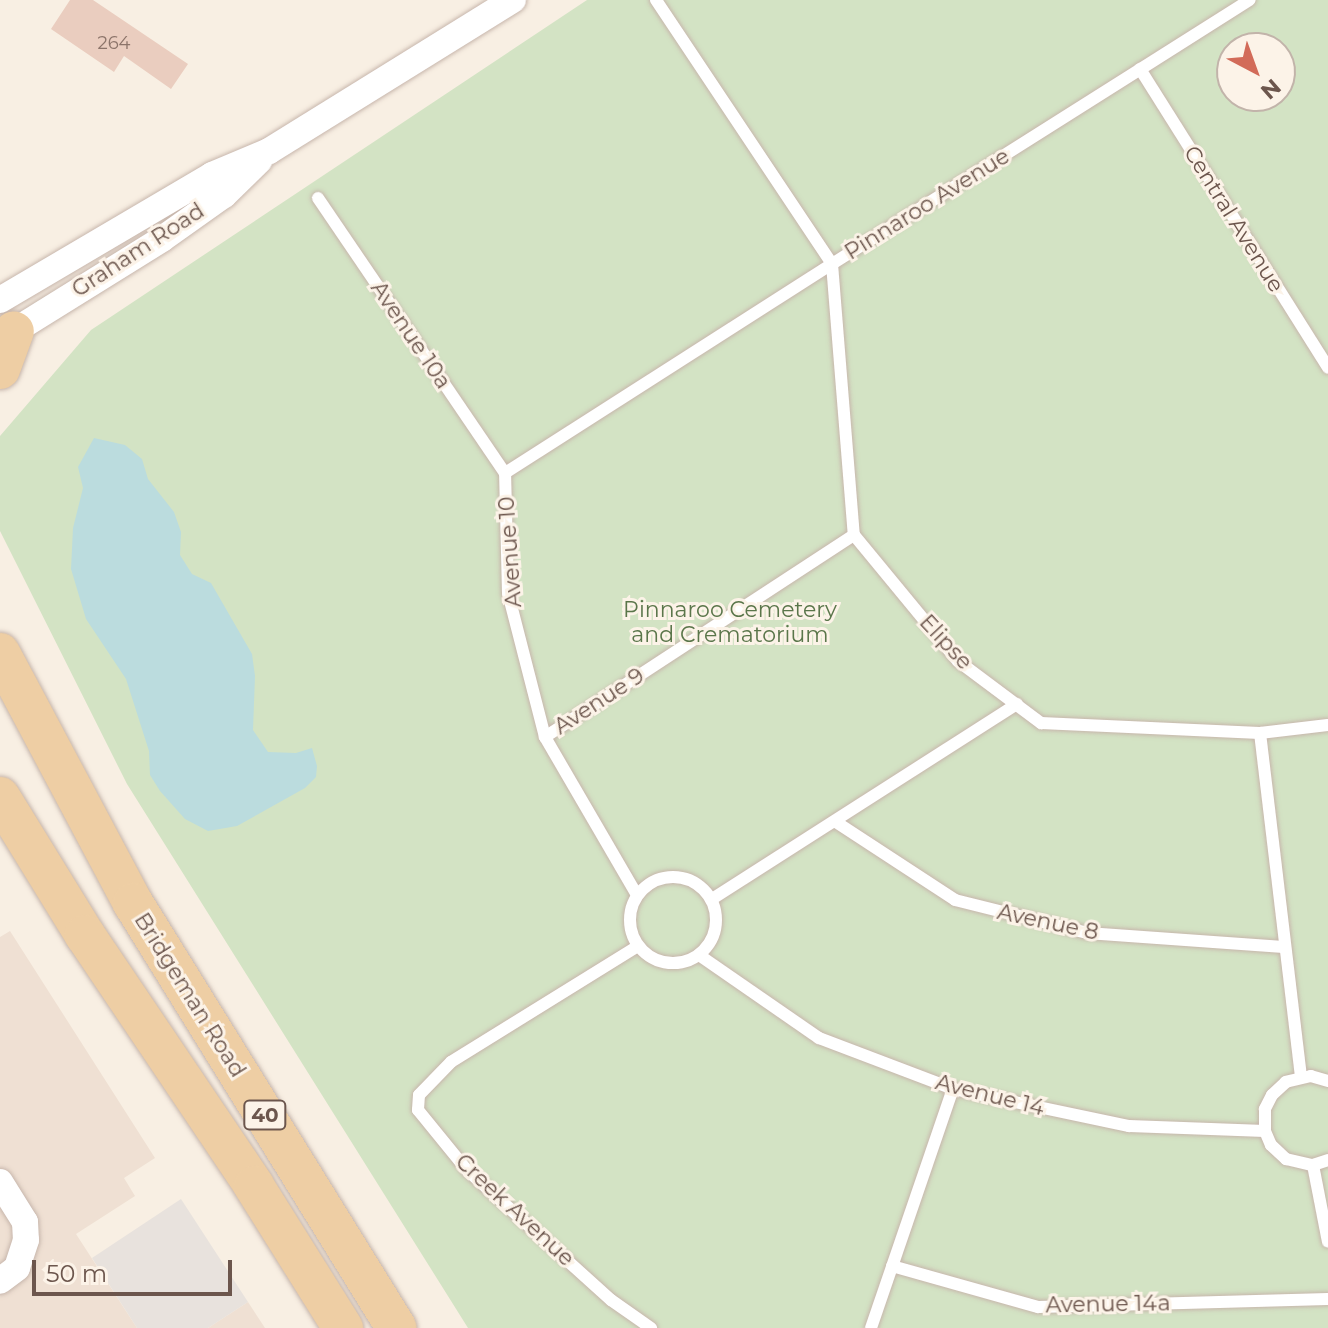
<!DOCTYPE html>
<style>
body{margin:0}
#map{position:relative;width:1328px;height:1328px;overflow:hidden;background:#f8efe3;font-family:Montserrat,sans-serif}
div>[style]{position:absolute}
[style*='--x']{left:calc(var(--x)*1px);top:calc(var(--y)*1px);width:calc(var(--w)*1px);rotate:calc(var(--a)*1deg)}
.residential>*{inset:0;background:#efe0d3}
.industrial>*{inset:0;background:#e8e2dd}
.green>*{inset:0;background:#d3e3c4}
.water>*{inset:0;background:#bbdcde}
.building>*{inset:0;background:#eacdbf}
.roads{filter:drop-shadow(0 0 2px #c7b6ac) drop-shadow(0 0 2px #c7b6ac)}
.lane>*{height:12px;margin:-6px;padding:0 6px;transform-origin:6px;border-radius:6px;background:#fff}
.lane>.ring{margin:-6px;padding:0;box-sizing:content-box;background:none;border:12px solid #fff;border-radius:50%}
.street>*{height:26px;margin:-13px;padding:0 13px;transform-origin:13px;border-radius:13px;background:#fff}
.primary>*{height:40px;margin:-20px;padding:0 20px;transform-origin:20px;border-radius:20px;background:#eecea4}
span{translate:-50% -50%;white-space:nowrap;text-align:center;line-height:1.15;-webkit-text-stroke:6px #fcf3e8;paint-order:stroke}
.number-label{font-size:18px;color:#8c746a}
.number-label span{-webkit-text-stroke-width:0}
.shield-label span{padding:2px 6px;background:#fcf3e8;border:2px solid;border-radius:6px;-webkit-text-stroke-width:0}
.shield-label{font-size:20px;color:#6c564d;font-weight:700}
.street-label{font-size:22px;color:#6c564d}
.park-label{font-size:22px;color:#5a764a}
.north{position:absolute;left:1216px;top:32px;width:80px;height:80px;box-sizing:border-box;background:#fcf3e8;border:2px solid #c2b4aa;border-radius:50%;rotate:139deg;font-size:22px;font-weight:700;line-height:32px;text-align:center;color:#6c564d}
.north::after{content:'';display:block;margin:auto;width:28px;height:36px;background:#d26b59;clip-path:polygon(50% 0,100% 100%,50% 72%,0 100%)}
.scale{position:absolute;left:32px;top:1260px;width:200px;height:36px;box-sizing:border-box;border:4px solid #6c564d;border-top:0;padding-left:10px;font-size:24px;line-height:28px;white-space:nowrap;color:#6c564d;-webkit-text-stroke:6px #fcf3e8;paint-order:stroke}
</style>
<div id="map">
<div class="residential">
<i style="clip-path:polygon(10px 931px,155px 1158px,124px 1178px,135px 1196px,76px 1234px,137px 1328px,0 1328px,0 937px)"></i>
<i style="clip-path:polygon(248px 1302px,265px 1328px,208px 1328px)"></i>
</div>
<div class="industrial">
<i style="clip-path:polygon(181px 1199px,248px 1302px,208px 1328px,137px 1328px,92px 1258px)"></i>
</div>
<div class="green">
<i style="clip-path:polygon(evenodd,587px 0,1328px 0,1328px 1328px,468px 1328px,127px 784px,0 531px,0 436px,91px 330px,587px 0,1232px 48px,1280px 48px,1280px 96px,1232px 96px,1232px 48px)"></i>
</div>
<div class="water">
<i style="clip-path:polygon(94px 438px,125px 445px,142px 459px,148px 479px,174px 512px,181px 532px,180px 555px,192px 574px,211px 583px,252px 654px,255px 676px,253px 730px,268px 752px,296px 753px,312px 748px,317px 766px,316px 777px,305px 788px,237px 826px,208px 831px,185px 819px,160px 791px,150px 775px,149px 751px,126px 679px,86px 619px,71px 569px,73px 528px,83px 488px,78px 467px)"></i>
</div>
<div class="building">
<i style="clip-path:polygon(70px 0,93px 0,188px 64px,171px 89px,124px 56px,114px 72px,51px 29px)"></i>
</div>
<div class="roads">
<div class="lane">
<i style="--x:656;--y:0;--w:317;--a:56.3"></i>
<i style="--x:832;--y:264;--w:494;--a:-32.3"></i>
<i style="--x:1140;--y:69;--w:353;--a:57.8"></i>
<i style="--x:318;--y:198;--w:333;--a:55.8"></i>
<i style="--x:1260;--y:733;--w:346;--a:83.2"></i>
<i style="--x:545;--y:737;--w:369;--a:-33.2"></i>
<i style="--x:836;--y:822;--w:142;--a:33.2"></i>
<i style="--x:955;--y:900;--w:136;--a:14"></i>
<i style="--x:1087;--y:933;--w:197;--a:4.1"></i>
<i class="ring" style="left:630px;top:877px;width:74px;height:74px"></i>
<i style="--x:637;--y:895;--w:183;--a:-120.2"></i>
<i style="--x:545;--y:737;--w:149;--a:-104.4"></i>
<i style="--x:508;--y:593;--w:120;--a:-91.4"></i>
<i style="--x:505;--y:473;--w:388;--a:-32.6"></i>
<i style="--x:832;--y:264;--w:272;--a:85.4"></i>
<i style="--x:854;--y:535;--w:163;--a:50.5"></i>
<i style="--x:958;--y:661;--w:104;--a:36.8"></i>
<i style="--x:1041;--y:723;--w:219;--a:2.6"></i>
<i style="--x:1260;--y:733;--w:68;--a:-6.7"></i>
<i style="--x:712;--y:899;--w:362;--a:-32.6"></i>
<i style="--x:638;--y:946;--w:220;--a:148.2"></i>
<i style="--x:451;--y:1062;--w:46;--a:134.1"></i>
<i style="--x:419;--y:1095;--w:15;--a:94"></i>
<i style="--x:418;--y:1110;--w:77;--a:50.8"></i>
<i style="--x:467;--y:1170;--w:194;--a:42.1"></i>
<i style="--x:611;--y:1300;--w:49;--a:35"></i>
<i style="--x:699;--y:955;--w:146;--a:34.7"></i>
<i style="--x:819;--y:1038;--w:143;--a:20.8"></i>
<i style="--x:953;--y:1089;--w:180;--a:11.9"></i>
<i style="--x:1129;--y:1126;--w:136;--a:2.1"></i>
<i style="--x:1328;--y:1081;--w:18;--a:-164"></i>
<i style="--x:1311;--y:1076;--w:26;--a:167"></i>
<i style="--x:1286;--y:1082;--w:19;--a:137"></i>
<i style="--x:1272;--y:1095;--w:16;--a:117"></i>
<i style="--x:1265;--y:1109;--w:22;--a:90"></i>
<i style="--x:1265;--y:1131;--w:15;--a:67"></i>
<i style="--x:1271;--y:1145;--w:21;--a:43"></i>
<i style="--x:1286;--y:1159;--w:28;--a:13"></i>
<i style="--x:1313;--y:1165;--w:16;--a:-18"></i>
<i style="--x:1313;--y:1165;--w:78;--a:79"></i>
<i style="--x:892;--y:1266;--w:152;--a:15.7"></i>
<i style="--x:1038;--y:1307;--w:290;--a:-1.6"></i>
<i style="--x:871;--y:1328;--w:253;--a:-71.1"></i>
</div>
<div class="street">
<i style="--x:0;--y:300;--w:246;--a:-30.5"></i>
<i style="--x:212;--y:175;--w:62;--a:-22.8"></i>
<i style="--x:269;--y:151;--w:287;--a:-31.8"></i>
<i style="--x:3;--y:338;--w:187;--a:-31.9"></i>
<i style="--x:162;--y:239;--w:76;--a:-35.4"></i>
<i style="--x:224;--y:195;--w:49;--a:-44.2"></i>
<i style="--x:0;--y:1182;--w:47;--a:58"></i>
<i style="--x:25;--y:1222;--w:18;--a:87"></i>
<i style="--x:26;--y:1240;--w:29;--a:108"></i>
<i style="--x:17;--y:1268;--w:21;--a:143"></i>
</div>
<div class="primary">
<i style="--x:0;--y:369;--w:40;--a:-69.8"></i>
<i style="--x:0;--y:653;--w:283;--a:62"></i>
<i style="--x:133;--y:903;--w:500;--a:58.2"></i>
<i style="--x:0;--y:797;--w:162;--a:58.4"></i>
<i style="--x:85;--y:935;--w:303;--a:56"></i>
<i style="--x:254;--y:1186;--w:168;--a:57.9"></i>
</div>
</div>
<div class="number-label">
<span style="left:114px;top:43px">264</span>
</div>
<div class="shield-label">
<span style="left:265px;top:1115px">40</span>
</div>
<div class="street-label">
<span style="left:927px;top:204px;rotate:-32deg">Pinnaroo Avenue</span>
<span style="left:1234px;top:219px;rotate:58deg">Central Avenue</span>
<span style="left:138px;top:250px;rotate:-33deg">Graham Road</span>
<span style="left:411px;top:335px;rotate:56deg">Avenue 10a</span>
<span style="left:510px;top:552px;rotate:-94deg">Avenue 10</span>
<span style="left:946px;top:642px;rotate:47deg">Elipse</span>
<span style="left:599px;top:701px;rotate:-33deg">Avenue 9</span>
<span style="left:1048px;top:922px;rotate:12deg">Avenue 8</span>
<span style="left:190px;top:995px;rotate:58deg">Bridgeman Road</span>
<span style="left:990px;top:1095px;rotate:14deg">Avenue 14</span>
<span style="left:515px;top:1210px;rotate:43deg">Creek Avenue</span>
<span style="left:1108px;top:1304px;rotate:-1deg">Avenue 14a</span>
</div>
<div class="park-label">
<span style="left:730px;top:622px">Pinnaroo Cemetery<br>and Crematorium</span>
</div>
<div class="north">N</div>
<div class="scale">50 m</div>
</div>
